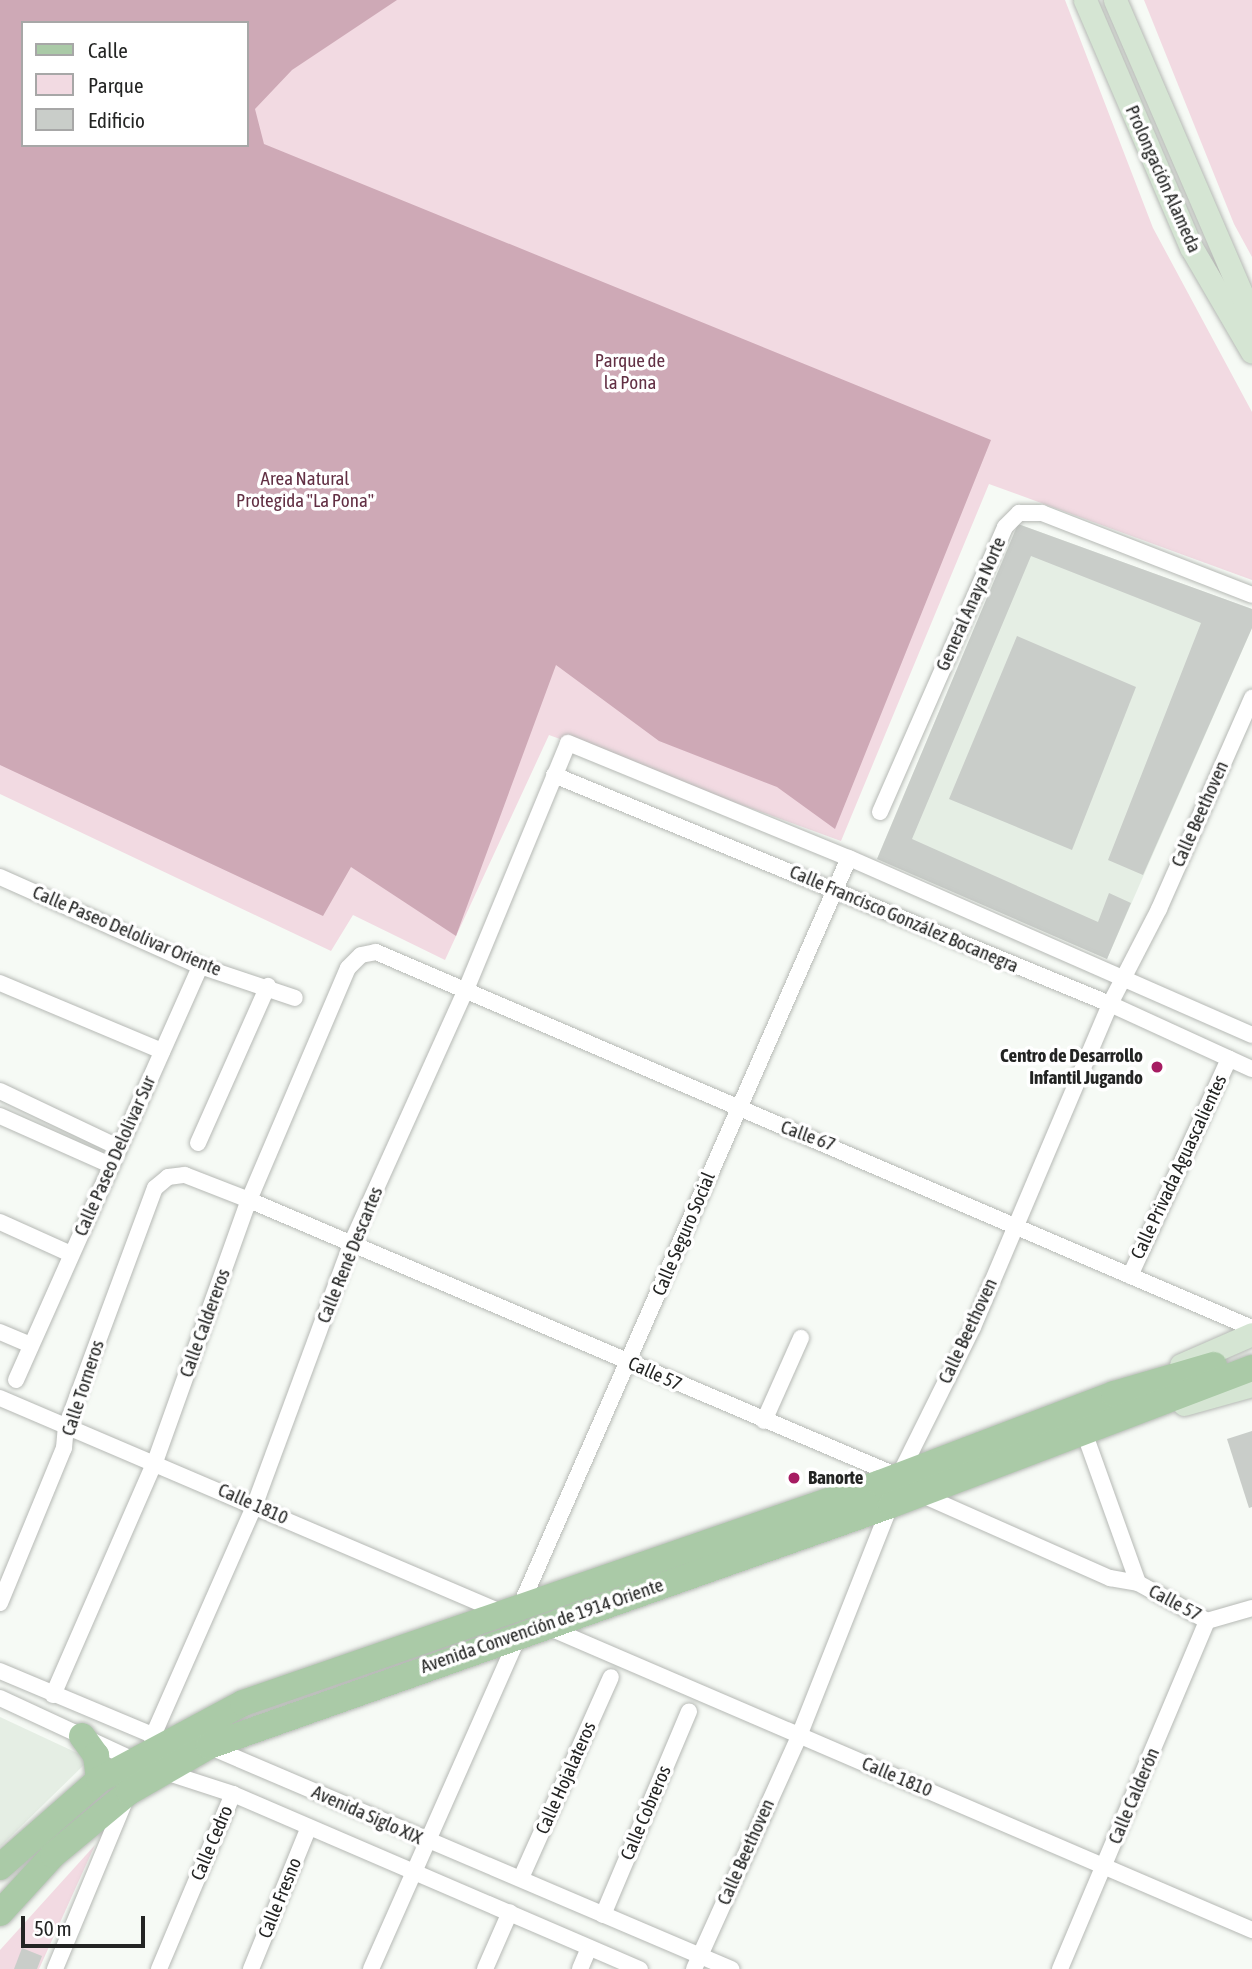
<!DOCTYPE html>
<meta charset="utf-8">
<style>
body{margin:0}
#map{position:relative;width:1252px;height:1969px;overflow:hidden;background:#f6faf5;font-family:"Asap Condensed",sans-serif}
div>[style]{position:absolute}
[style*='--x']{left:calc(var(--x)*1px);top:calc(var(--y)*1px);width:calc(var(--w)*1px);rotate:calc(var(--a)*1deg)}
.built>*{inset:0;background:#e5eee4}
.green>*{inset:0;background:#f2dae2}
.forest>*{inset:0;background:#cea9b6}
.building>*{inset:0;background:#c9cdc9}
.roads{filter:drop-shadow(0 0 2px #b6b9b5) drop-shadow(0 0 2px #b6b9b5)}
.street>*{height:16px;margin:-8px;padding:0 8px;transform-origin:8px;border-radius:8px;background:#fff}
.secondary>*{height:23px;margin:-11.5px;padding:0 11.5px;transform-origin:11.5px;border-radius:11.5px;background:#d5e5d3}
.primary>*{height:26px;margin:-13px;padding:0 13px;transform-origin:13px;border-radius:13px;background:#aacaa7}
.dots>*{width:19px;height:19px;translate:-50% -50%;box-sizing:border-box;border:4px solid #fff;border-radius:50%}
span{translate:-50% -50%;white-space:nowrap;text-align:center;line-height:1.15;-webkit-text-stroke:7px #fff;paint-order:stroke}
.street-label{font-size:19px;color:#232423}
.park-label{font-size:19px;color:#623044}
.poi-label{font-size:19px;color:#232423;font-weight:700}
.right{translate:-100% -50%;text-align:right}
.left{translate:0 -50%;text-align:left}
.legend{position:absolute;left:21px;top:21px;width:228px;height:126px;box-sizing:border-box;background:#fff;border:2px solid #a7a7a7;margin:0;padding:9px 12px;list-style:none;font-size:21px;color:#232423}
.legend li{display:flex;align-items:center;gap:14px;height:35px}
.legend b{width:35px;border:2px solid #a7a7a7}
.scale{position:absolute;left:21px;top:1916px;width:124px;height:32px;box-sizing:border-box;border:4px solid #232423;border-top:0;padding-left:9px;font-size:21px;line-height:24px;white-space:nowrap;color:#232423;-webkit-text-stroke:5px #fff;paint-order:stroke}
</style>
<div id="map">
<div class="built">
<i style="clip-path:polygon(1018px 524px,1252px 609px,1252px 628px,1107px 959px,877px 859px)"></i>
<i style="clip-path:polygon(0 1717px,90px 1759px,0 1847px)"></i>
</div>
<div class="green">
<i style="clip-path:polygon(evenodd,0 0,1065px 0,1153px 228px,1252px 412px,1252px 580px,989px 484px,841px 841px,549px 735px,445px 960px,353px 915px,331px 951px,0 794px,0 0,23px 23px,247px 23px,247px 145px,23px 145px,23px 23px)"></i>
<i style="clip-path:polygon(1144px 0,1252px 0,1252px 257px,1234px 224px)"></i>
<i style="clip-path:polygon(95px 1845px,39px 1969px,0 1969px,0 1950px)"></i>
</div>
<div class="forest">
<i style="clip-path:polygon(evenodd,0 0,397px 0,292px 70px,255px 109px,264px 144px,991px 440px,835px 829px,777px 787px,659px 741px,556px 665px,456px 936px,351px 867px,323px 916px,0 765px,0 0,23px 23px,247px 23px,247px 145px,23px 145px,23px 23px)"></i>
</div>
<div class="building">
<i style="clip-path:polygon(1018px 524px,1252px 609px,1252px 628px,1143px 875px,1108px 860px,1201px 623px,1031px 556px,912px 839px,1098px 922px,1109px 893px,1131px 903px,1107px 959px,877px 859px)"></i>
<i style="clip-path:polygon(1017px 636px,1136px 687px,1072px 850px,949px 799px)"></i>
<i style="clip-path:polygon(1252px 1431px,1252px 1507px,1249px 1508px,1227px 1439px)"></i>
<i style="clip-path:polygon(22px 1948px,42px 1956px,37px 1969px,14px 1969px)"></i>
</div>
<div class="roads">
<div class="street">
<i style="--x:554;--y:775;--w:601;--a:22.39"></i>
<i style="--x:1110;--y:1004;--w:156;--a:24.6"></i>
<i style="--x:880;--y:812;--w:311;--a:-66.3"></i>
<i style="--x:1005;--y:527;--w:20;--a:-45"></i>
<i style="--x:1019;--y:513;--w:23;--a:0"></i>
<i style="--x:1042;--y:513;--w:225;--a:21.3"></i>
<i style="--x:0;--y:877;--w:219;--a:24"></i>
<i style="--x:200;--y:966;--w:100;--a:18.6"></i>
<i style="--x:0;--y:983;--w:176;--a:22.8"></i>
<i style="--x:0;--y:1091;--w:131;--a:25.4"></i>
<i style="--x:0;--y:1116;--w:120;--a:24"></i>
<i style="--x:198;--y:1143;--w:172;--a:-66"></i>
<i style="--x:0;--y:1222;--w:78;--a:24.3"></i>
<i style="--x:1130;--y:1276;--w:239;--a:-65.5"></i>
<i style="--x:0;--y:1332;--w:33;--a:23"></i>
<i style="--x:16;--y:1380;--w:453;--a:-66"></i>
<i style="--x:0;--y:1398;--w:547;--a:23.14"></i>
<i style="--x:764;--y:1421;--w:91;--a:-66"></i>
<i style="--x:1084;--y:1432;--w:160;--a:70.3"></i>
<i style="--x:899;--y:1476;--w:166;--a:-63.6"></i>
<i style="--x:973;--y:1327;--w:351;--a:-67"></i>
<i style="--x:1110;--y:1004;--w:107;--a:-62.7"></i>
<i style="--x:1159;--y:909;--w:231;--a:-66.2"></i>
<i style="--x:920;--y:1494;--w:208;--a:23.9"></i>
<i style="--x:1110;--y:1578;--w:28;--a:10"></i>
<i style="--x:1138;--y:1583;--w:79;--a:28.8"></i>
<i style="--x:1207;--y:1621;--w:47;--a:-16.1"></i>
<i style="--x:0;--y:1603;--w:168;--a:-67.6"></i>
<i style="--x:64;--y:1448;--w:21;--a:-85"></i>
<i style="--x:66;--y:1427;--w:255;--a:-69.6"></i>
<i style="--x:155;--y:1188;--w:17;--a:-40"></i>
<i style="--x:168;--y:1177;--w:17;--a:-7"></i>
<i style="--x:185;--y:1175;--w:69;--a:21.3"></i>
<i style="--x:249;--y:1200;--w:707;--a:23.05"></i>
<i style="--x:519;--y:1609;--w:820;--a:-66.28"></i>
<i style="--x:545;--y:1626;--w:770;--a:23.27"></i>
<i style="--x:0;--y:1671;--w:176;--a:22.8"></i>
<i style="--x:53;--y:1695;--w:254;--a:-66.4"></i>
<i style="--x:155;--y:1462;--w:278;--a:-70.3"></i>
<i style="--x:249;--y:1200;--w:252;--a:-66.9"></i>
<i style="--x:348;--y:968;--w:18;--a:-45"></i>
<i style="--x:361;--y:955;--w:15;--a:-11"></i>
<i style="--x:376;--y:952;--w:953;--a:23.23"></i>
<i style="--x:0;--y:1698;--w:152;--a:24.9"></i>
<i style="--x:152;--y:1738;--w:256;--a:-66.2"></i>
<i style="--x:255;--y:1504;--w:277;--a:-69.7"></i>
<i style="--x:351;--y:1244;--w:277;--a:-65.7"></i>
<i style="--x:465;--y:992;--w:269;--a:-67.5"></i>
<i style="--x:568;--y:743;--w:304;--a:22.3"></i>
<i style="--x:849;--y:858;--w:440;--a:23.7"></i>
<i style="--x:208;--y:1746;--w:569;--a:23.09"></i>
<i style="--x:162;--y:1771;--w:75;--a:17.9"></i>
<i style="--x:233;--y:1794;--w:443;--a:23.3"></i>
<i style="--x:521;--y:1878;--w:220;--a:-65.9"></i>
<i style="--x:603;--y:1915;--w:221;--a:-67.1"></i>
<i style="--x:55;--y:1969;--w:182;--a:-67.4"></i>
<i style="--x:159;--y:1969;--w:190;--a:-67.1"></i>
<i style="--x:251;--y:1969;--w:153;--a:-67.8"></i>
<i style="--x:371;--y:1969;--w:365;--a:-66.1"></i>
<i style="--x:485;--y:1969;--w:62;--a:-66.3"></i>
<i style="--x:580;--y:1969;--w:23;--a:-67"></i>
<i style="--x:694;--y:1969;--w:256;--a:-65.7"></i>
<i style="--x:799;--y:1736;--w:253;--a:-68.4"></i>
<i style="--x:1060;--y:1969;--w:378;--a:-67.1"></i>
</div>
<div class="secondary">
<i style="--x:1085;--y:0;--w:269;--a:66.8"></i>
<i style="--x:1191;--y:247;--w:121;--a:59.8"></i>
<i style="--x:1115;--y:0;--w:346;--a:66.7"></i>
<i style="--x:1181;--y:1365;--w:77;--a:-23.6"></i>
<i style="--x:1184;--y:1404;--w:71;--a:-15.6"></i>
</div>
<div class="primary">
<i style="--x:82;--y:1736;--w:24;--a:54"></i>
<i style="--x:96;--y:1755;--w:25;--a:83"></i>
<i style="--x:0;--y:1867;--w:132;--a:-41.3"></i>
<i style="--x:99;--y:1780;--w:163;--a:-28.1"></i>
<i style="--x:243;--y:1703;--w:674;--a:-19.05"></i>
<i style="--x:880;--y:1483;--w:250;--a:-20.8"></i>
<i style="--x:1114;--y:1394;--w:104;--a:-16.2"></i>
<i style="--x:0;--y:1913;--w:79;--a:-47.6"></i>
<i style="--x:53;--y:1855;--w:99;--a:-39.7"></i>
<i style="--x:129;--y:1792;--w:92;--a:-29.9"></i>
<i style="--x:209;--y:1746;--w:723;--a:-19.46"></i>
<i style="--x:891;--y:1505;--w:386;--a:-20.8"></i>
</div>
</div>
<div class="dots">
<i style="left:1157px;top:1067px;background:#a61c62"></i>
<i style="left:794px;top:1478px;background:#a61c62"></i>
</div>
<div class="street-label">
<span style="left:1163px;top:179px;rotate:66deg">Prolongación Alameda</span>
<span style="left:971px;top:604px;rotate:-66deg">General Anaya Norte</span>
<span style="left:1200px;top:814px;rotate:-66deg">Calle Beethoven</span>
<span style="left:904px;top:919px;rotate:23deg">Calle Francisco González Bocanegra</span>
<span style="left:127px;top:931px;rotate:23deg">Calle Paseo Delolivar Oriente</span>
<span style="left:808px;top:1136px;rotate:20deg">Calle 67</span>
<span style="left:115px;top:1156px;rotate:-66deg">Calle Paseo Delolivar Sur</span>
<span style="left:1179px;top:1167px;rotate:-65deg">Calle Privada Aguascalientes</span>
<span style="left:684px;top:1234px;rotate:-67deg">Calle Seguro Social</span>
<span style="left:350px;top:1255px;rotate:-68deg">Calle René Descartes</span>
<span style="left:205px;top:1323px;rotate:-70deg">Calle Caldereros</span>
<span style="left:968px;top:1331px;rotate:-65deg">Calle Beethoven</span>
<span style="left:655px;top:1374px;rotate:24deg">Calle 57</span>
<span style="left:83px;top:1388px;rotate:-72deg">Calle Torneros</span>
<span style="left:253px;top:1504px;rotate:24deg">Calle 1810</span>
<span style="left:1175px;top:1603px;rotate:28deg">Calle 57</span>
<span style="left:542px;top:1626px;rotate:-19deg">Avenida Convención de 1914 Oriente</span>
<span style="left:897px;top:1777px;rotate:23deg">Calle 1810</span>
<span style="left:566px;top:1778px;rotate:-66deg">Calle Hojalateros</span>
<span style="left:1134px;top:1796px;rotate:-67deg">Calle Calderón</span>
<span style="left:646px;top:1813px;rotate:-67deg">Calle Cobreros</span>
<span style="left:367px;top:1815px;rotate:24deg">Avenida Siglo XIX</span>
<span style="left:212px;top:1843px;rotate:-67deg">Calle Cedro</span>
<span style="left:746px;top:1852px;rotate:-66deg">Calle Beethoven</span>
<span style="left:280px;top:1898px;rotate:-68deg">Calle Fresno</span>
</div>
<div class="park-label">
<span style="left:630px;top:372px">Parque de<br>la Pona</span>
<span style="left:305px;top:490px">Area Natural<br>Protegida "La Pona"</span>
</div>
<div class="poi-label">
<span class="right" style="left:1143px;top:1067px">Centro de Desarrollo<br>Infantil Jugando</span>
<span class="left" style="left:808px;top:1478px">Banorte</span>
</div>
<ul class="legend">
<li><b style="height:9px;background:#aacaa7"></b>Calle</li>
<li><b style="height:19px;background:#f2dae2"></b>Parque</li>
<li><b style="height:19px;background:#c9cdc9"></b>Edificio</li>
</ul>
<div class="scale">50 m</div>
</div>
